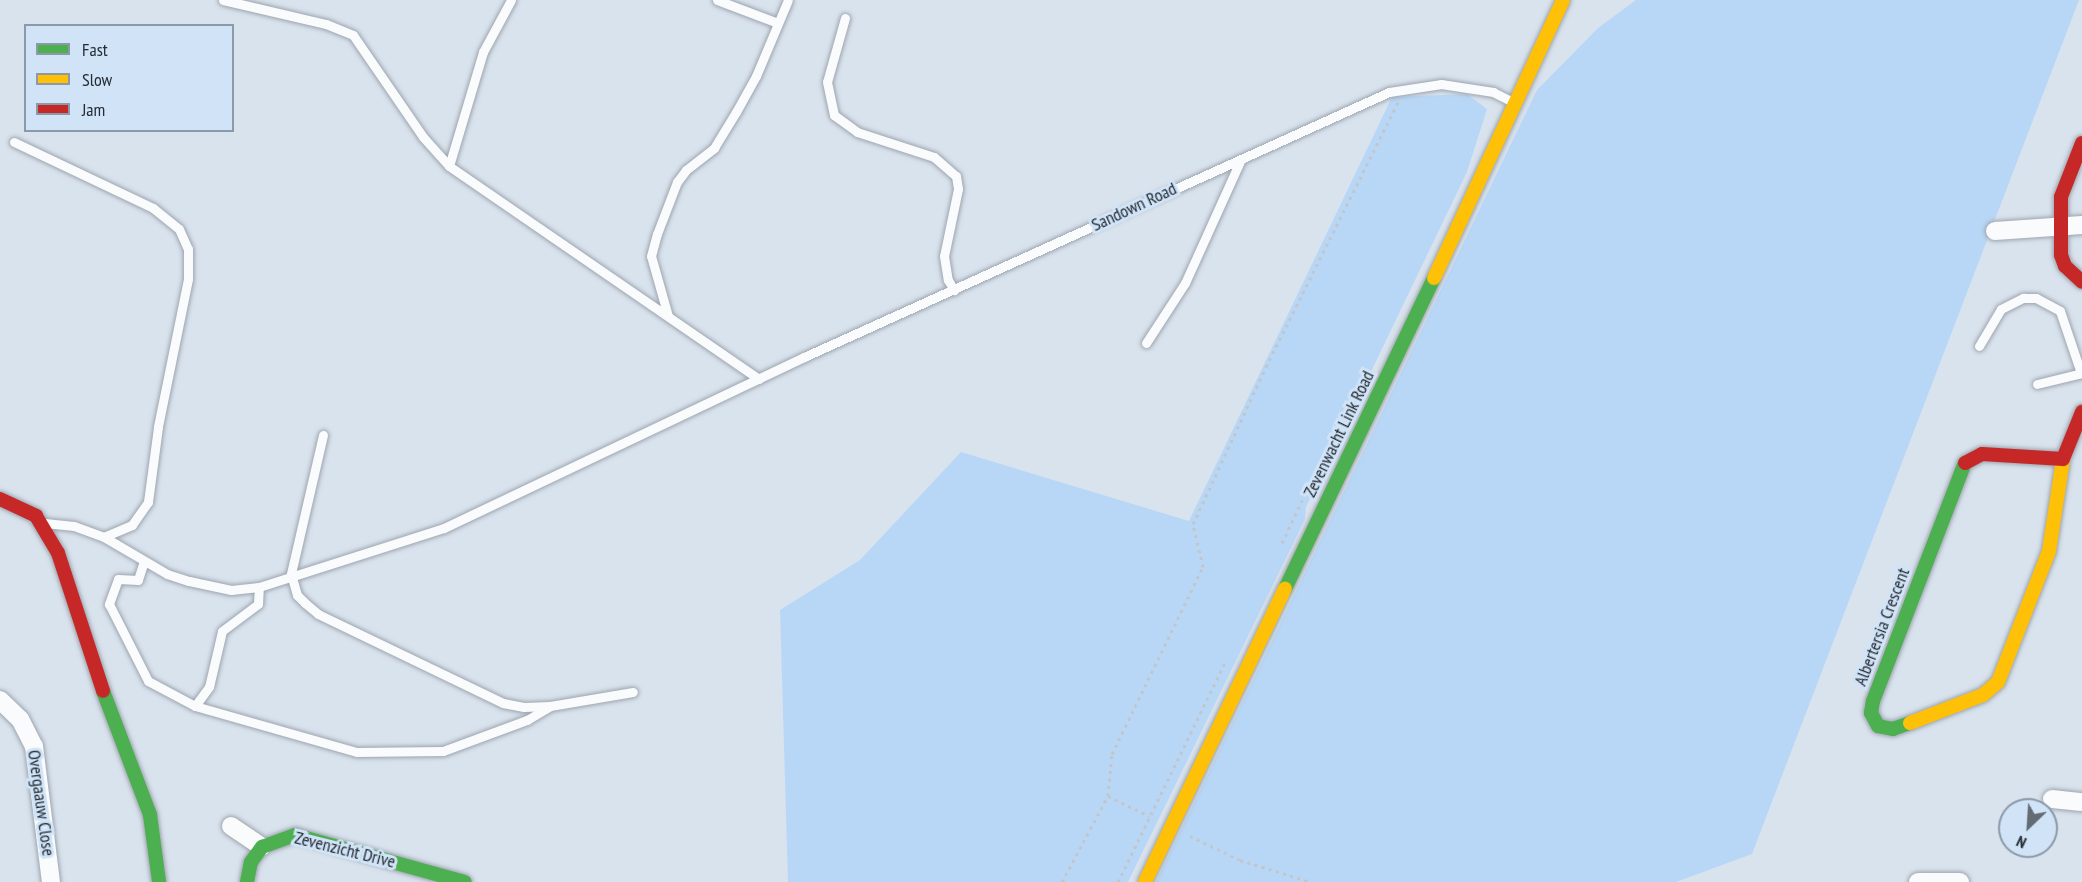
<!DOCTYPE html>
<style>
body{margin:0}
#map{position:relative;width:2082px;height:882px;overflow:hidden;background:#d9e3ee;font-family:"PT Sans Narrow",sans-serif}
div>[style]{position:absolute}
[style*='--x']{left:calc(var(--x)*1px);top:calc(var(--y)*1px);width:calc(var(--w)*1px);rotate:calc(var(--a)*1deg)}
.green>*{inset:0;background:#b8d7f6}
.path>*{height:3px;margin-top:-1.5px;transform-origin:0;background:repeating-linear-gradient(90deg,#c2c6c9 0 3px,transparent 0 7.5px)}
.roads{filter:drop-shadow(0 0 2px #9ea5ae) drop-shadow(0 0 2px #9ea5ae)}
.lane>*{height:9px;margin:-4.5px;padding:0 4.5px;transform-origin:4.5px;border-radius:4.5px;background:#f9fbfc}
.street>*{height:18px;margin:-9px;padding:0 9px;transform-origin:9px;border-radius:9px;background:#f9fbfc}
.fast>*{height:14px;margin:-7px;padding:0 7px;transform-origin:7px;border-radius:7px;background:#4caf50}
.slow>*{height:14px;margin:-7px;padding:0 7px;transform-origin:7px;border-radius:7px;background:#ffc107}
.jam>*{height:14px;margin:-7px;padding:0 7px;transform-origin:7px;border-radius:7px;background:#c62828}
span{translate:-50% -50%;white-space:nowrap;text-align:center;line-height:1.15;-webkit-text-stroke:6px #d0e3f7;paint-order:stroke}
.street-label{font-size:18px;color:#242b32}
.legend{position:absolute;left:24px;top:24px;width:210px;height:108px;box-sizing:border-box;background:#d0e3f7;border:2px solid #8b99a8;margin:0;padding:8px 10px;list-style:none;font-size:18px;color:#242b32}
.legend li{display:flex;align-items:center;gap:12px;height:30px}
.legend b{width:30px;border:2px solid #8b99a8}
.north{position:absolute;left:1998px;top:798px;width:60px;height:60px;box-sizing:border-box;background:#d0e3f7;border:2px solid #8b99a8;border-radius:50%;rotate:205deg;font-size:16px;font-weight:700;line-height:24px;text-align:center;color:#242b32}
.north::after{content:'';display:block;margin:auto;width:21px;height:27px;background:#636b74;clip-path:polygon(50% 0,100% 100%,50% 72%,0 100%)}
</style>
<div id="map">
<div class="green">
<i style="clip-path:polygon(1636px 0,2079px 0,1752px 854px,1676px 882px,1156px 882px,1537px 90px,1598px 28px)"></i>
<i style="clip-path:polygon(1467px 94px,1487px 109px,1467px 172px,1306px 507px,1305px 519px,1128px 882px,788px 882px,780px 610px,860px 560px,961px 452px,1189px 521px,1392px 97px)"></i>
</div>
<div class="path">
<i style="--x:1282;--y:543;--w:119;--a:-64.7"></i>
<i style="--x:1108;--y:796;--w:46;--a:26"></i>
<i style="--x:1190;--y:836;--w:55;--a:25.6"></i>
<i style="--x:1240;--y:860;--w:74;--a:17.2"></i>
<i style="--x:1062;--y:882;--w:98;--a:-61.9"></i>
<i style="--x:1108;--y:796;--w:42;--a:-84.6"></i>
<i style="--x:1112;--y:754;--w:208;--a:-64.1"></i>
<i style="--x:1203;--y:567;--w:44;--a:-103.1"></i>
<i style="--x:1193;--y:524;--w:173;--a:-65.1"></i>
<i style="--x:1266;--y:367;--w:296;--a:-63.5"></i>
<i style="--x:1118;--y:882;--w:244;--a:-64"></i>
</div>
<div class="roads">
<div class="lane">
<i style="--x:223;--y:0;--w:106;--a:13.1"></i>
<i style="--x:326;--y:24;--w:29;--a:22"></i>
<i style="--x:353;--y:35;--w:124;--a:55.5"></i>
<i style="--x:423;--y:137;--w:39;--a:48"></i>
<i style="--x:449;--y:166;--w:376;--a:34.5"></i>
<i style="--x:717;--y:0;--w:65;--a:20.7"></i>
<i style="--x:845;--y:18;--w:66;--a:105.7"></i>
<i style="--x:827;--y:82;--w:34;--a:78"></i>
<i style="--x:834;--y:115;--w:29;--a:36"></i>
<i style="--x:857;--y:132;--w:81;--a:18"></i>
<i style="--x:934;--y:157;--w:29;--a:41"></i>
<i style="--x:956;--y:176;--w:13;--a:81"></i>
<i style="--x:958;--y:189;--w:68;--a:101.8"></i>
<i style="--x:944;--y:256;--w:24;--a:81"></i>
<i style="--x:948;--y:280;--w:12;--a:59"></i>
<i style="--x:14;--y:142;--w:154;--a:25.4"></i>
<i style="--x:153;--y:208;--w:33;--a:39"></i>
<i style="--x:179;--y:229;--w:22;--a:66"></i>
<i style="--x:188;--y:249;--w:30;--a:90"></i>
<i style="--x:188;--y:279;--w:151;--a:101.5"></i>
<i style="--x:158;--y:427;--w:76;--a:97.6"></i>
<i style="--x:148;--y:502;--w:28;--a:125"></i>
<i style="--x:132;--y:525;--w:30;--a:157"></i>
<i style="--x:449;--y:166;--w:119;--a:-73.4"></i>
<i style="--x:483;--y:52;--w:59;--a:-61.7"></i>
<i style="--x:668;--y:316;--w:62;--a:-105.8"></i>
<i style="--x:651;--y:256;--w:23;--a:-75"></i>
<i style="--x:657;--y:234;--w:56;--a:-69"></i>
<i style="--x:677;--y:182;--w:15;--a:-53"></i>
<i style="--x:686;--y:170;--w:36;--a:-38"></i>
<i style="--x:714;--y:148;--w:42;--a:-58.6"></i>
<i style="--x:736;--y:112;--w:41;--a:-60.9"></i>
<i style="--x:756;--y:76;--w:82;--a:-67.2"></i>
<i style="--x:1146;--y:343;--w:72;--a:-57"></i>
<i style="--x:1185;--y:283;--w:136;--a:-65.7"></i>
<i style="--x:1979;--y:346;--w:43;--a:-59.3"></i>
<i style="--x:2001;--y:309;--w:25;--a:-27"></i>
<i style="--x:2023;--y:298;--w:13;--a:0"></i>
<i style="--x:2036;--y:298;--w:27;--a:28"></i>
<i style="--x:2060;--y:311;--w:65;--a:71.3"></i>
<i style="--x:2037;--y:384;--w:46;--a:-13.7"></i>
<i style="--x:323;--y:435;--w:143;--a:103"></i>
<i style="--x:291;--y:574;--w:22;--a:74"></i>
<i style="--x:297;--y:595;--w:11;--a:45"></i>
<i style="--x:305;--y:603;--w:17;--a:40"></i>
<i style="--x:318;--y:614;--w:205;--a:25.7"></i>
<i style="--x:503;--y:703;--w:21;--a:11"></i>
<i style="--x:524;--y:707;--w:26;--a:-2"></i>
<i style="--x:550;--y:706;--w:84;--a:-9.6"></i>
<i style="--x:45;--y:523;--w:29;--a:6"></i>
<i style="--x:74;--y:526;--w:32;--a:20"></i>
<i style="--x:104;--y:537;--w:73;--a:30.4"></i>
<i style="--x:167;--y:574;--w:23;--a:18"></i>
<i style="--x:189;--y:581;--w:43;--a:12.1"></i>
<i style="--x:231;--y:590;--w:28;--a:-6"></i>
<i style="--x:259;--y:587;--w:194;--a:-17.7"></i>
<i style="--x:444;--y:528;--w:399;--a:-25.4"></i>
<i style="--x:804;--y:357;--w:642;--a:-24.37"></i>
<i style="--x:1389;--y:92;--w:53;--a:-8.7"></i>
<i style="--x:1441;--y:84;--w:53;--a:8.7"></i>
<i style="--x:1493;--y:92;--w:25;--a:27"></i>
<i style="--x:144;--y:561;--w:20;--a:108"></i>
<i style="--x:138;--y:580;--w:20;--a:-177"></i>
<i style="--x:118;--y:579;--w:27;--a:110"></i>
<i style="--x:109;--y:604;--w:86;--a:63.1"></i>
<i style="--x:148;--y:681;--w:53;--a:28"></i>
<i style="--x:195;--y:706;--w:168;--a:15.9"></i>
<i style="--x:357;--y:752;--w:86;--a:-0.7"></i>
<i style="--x:443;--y:751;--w:90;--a:-20.3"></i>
<i style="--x:527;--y:720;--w:27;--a:-31"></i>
<i style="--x:195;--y:706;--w:24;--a:-54"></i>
<i style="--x:209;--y:687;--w:57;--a:-76.9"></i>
<i style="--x:222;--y:631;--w:45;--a:-36.9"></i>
<i style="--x:258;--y:604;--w:17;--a:-87"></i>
</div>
<div class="street">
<i style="--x:1995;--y:231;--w:87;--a:-3.9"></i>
<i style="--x:0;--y:700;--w:28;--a:44"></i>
<i style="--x:20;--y:719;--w:30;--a:63"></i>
<i style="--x:34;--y:746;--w:137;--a:82.9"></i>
<i style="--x:2052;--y:799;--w:30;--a:6"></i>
<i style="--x:231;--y:826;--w:37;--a:34"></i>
<i style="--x:1918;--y:882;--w:42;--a:0"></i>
</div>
<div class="fast">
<i style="--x:1285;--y:589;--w:345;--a:-64.4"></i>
<i style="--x:103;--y:691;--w:133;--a:69.2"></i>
<i style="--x:150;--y:815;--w:68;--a:82.3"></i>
<i style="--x:1910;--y:723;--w:18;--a:161"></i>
<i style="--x:1893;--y:729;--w:15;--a:-169"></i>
<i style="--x:1878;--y:726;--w:15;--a:-118"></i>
<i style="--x:1871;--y:713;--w:12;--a:-81"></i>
<i style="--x:1873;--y:701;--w:255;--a:-68.9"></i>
<i style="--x:247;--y:882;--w:20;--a:-79"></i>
<i style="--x:251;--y:862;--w:19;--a:-54"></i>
<i style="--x:262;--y:847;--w:35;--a:-20"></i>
<i style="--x:295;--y:835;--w:176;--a:15.5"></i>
</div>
<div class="slow">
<i style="--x:1434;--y:278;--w:306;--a:-65.1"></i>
<i style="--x:1910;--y:723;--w:78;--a:-21"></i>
<i style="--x:1983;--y:695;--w:20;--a:-41"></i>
<i style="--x:1998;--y:682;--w:141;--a:-68.7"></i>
<i style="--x:2049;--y:551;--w:93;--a:-81.3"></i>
<i style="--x:1145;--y:882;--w:325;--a:-64.5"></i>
</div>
<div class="jam">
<i style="--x:2082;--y:143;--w:58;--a:111.3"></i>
<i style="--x:2061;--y:197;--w:58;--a:90"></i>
<i style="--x:2061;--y:255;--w:12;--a:70"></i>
<i style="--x:2065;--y:266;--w:23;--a:43"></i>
<i style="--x:1965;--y:463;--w:19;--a:-28"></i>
<i style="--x:1982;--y:454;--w:81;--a:3.5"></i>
<i style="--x:2063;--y:459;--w:51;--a:-68"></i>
<i style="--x:0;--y:499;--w:40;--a:25"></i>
<i style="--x:36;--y:516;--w:43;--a:59.3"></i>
<i style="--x:58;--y:553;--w:145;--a:71.9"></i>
</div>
</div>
<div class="street-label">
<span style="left:1134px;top:207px;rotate:-25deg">Sandown Road</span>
<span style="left:1339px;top:434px;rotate:-64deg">Zevenwacht Link Road</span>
<span style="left:1882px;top:627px;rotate:-69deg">Albertersia Crescent</span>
<span style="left:41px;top:803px;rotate:82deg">Overgaauw Close</span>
<span style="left:345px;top:850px;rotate:14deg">Zevenzicht Drive</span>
</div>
<ul class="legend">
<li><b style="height:8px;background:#4caf50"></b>Fast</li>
<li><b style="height:8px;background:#ffc107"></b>Slow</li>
<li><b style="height:8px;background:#c62828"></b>Jam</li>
</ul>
<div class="north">N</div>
</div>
